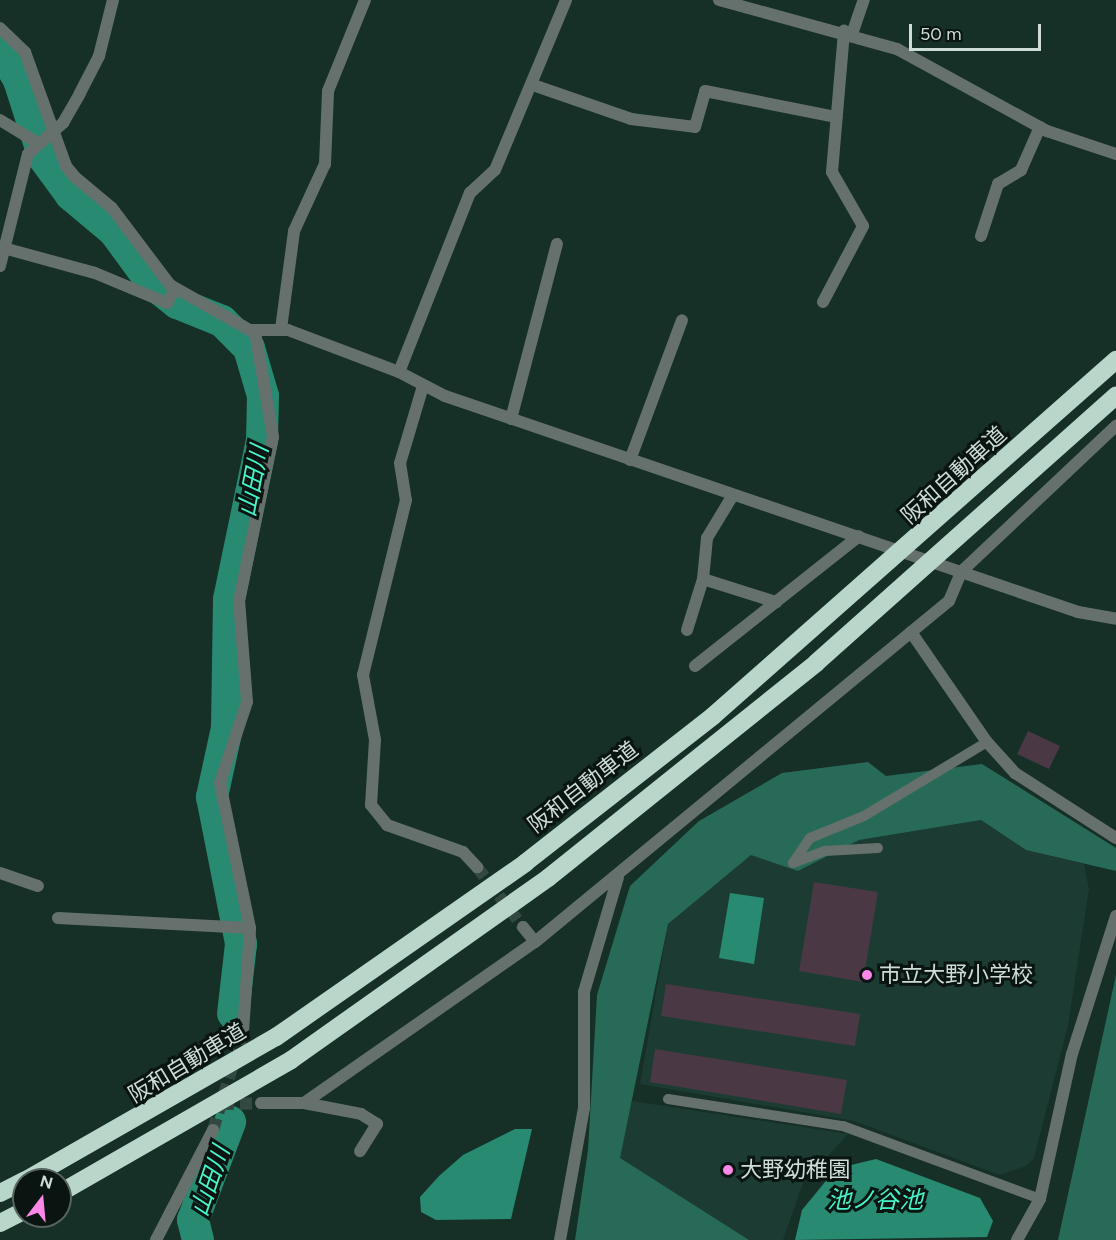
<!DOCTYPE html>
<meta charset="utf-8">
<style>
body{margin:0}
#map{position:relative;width:1116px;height:1240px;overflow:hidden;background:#162f27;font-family:Figtree,"Noto Sans JP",sans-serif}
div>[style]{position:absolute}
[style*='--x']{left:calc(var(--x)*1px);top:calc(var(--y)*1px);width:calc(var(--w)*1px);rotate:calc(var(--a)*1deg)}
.built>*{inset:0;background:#1c3c33}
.forest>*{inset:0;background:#286a58}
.water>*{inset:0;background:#278a71}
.river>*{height:32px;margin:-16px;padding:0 16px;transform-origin:16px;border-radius:16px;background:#278a71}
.building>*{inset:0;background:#4a3845}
.street-tunnel>*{height:12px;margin-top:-6px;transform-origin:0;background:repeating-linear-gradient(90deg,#324941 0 12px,transparent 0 18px)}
.lane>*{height:10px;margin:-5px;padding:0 5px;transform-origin:5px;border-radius:5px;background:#66716d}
.street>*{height:12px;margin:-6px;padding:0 6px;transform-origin:6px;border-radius:6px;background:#66716d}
.highway>*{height:18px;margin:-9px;padding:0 9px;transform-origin:9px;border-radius:9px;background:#b9d6cb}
.dots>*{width:16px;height:16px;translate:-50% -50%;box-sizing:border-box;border:3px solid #0a1411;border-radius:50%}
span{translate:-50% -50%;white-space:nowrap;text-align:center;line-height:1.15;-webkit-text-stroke:6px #0a1411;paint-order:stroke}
.street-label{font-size:22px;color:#cedcd7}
.poi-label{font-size:22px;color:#cedcd7}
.left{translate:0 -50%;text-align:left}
.water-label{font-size:24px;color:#47f5ca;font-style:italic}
.north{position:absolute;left:12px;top:1168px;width:60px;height:60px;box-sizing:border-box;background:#0a1411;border:2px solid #586460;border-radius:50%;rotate:16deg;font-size:16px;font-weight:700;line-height:24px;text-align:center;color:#cedcd7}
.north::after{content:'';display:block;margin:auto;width:21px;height:27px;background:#fb87e6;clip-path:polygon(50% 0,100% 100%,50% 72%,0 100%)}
.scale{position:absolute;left:909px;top:24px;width:132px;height:27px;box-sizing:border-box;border:3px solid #cedcd7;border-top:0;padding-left:8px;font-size:18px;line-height:21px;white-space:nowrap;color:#cedcd7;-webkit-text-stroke:4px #0a1411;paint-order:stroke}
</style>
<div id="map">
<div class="built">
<i style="clip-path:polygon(981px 820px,1026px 850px,1084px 864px,1089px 889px,1068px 1025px,1034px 1158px,1026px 1166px,1000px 1175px,854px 1121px,640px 1084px,668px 924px,752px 854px,798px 871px,859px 840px)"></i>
<i style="clip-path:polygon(632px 1101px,848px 1134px,803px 1183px,783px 1240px,749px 1240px,619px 1158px)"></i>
</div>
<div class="forest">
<i style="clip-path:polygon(868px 762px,886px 776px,982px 764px,1116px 848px,1116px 871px,1026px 850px,981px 820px,859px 840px,798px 871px,751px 855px,668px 924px,620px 1158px,749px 1240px,575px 1240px,588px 1150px,597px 995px,630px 886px,699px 821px,782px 773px)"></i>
<i style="clip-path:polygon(1116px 975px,1116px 1240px,1058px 1240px)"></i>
</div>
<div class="water">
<i style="clip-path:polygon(730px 893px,764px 898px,754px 964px,719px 958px)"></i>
<i style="clip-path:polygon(515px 1129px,532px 1129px,511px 1219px,436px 1220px,421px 1212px,420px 1197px,439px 1176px,463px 1155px)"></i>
<i style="clip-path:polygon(876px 1159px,980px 1198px,993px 1221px,987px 1237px,795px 1240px,802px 1210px,825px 1182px,847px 1166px)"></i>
</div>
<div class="river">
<i style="--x:0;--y:48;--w:37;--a:59"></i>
<i style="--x:19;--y:80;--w:82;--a:72.2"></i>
<i style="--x:44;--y:158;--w:46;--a:53.9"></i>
<i style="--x:71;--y:195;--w:56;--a:39.9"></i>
<i style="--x:114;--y:231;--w:66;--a:53.7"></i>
<i style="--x:153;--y:284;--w:31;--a:38"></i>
<i style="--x:177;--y:303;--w:48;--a:21.8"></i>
<i style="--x:222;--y:321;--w:38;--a:45"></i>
<i style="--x:249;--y:348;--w:50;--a:73.7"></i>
<i style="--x:263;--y:396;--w:44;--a:91.3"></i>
<i style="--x:262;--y:440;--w:163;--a:101.7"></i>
<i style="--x:229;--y:600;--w:128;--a:90.9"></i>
<i style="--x:227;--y:728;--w:71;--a:102.3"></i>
<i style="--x:212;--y:797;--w:150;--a:78.8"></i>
<i style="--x:241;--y:944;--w:70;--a:96.5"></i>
<i style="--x:198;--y:1240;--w:21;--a:-104"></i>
<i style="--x:193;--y:1220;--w:105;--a:-69.3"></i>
</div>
<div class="building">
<i style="clip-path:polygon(1028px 731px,1060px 746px,1049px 769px,1017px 754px)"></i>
<i style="clip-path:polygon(814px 882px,878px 892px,863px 982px,799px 971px)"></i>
<i style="clip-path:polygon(666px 984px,860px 1014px,855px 1046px,661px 1016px)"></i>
<i style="clip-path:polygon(655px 1049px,847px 1080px,841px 1114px,650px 1082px)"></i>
</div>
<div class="street-tunnel">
<i style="--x:477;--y:867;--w:76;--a:52.5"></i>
<i style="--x:222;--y:1104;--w:39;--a:-1"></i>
<i style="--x:213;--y:1130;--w:102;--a:-73"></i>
</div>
<div class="lane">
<i style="--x:793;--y:863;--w:30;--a:-56"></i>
<i style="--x:810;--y:838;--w:58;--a:-22.2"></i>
<i style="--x:864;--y:816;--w:144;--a:-31"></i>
<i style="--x:793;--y:863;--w:34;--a:-21"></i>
<i style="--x:825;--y:851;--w:53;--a:-3.2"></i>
<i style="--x:668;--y:1099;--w:177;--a:8.8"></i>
<i style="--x:843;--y:1126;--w:210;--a:20.3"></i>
</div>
<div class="street">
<i style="--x:719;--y:0;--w:185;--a:15.4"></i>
<i style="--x:897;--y:49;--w:171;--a:28.7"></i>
<i style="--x:1047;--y:131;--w:73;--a:18.4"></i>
<i style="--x:0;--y:28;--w:35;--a:44"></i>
<i style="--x:25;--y:52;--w:121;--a:70.2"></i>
<i style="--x:66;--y:166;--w:14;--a:51"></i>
<i style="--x:75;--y:177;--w:48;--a:40"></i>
<i style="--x:112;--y:208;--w:96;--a:53"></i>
<i style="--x:170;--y:285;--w:92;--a:29.4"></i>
<i style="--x:250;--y:330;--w:38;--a:0"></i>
<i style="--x:288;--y:330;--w:119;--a:20.7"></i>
<i style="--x:399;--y:372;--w:52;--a:27.6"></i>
<i style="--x:445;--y:396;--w:669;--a:18.84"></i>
<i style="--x:1078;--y:612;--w:39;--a:10"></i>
<i style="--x:852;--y:34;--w:36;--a:-71"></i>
<i style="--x:533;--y:85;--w:104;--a:19.1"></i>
<i style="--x:631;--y:119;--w:64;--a:7.1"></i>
<i style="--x:695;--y:127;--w:37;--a:-74"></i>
<i style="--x:705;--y:91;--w:134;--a:11.2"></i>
<i style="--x:0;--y:120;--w:42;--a:31.4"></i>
<i style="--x:981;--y:236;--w:55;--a:-71.9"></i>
<i style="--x:998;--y:184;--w:27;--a:-31"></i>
<i style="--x:1021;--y:170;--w:47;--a:-66.2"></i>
<i style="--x:0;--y:247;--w:98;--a:15.3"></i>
<i style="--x:95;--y:273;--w:78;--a:22.6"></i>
<i style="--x:167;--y:303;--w:16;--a:-60"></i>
<i style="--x:0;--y:266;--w:115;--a:-76"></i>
<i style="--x:28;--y:154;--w:47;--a:-41.5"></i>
<i style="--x:63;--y:123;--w:34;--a:-60"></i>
<i style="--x:80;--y:93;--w:42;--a:-62.8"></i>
<i style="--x:99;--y:56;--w:58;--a:-76"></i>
<i style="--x:823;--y:302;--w:86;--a:-62.2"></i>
<i style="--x:863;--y:226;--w:62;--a:-119.9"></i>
<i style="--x:832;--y:172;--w:142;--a:-85.1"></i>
<i style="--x:281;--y:329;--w:99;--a:-82.4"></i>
<i style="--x:294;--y:231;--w:74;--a:-65.2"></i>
<i style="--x:325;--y:164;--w:73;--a:-87.6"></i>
<i style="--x:328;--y:91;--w:98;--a:-67.9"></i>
<i style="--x:399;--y:372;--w:193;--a:-68.4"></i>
<i style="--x:470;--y:193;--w:34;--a:-43"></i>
<i style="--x:495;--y:170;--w:184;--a:-67.3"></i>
<i style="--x:423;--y:386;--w:80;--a:106.6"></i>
<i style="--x:400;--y:463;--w:37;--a:81"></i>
<i style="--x:406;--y:500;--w:180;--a:103.8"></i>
<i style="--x:363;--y:675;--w:66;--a:79.5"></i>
<i style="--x:375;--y:740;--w:65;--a:93.5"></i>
<i style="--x:371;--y:805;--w:26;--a:51"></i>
<i style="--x:387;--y:825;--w:81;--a:19.6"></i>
<i style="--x:463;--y:852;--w:21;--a:47"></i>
<i style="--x:511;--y:419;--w:181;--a:-75.3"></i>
<i style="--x:630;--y:460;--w:149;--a:-69.6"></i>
<i style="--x:703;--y:579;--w:77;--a:17.5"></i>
<i style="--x:687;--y:630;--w:53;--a:-72.6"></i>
<i style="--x:703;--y:579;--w:41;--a:-84.4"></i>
<i style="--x:707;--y:538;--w:50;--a:-58.8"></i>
<i style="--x:911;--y:632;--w:134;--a:55.4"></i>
<i style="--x:987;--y:742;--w:42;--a:47.9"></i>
<i style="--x:1015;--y:773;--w:120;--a:32.8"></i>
<i style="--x:695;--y:666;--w:209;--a:-38.4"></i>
<i style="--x:0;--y:873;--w:40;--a:18.9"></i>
<i style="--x:58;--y:918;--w:192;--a:3"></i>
<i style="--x:523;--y:927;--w:19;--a:51"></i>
<i style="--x:243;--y:1032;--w:104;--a:-86.1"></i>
<i style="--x:250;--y:928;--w:148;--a:-101.7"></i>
<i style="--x:220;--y:783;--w:85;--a:-71.6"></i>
<i style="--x:247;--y:702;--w:101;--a:-94.5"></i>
<i style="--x:239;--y:601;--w:167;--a:-78.3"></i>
<i style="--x:273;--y:437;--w:107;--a:-99.7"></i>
<i style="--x:261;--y:1103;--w:43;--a:0"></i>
<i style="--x:304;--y:1103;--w:58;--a:10.9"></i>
<i style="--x:361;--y:1114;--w:19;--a:32"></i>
<i style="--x:377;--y:1124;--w:32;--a:122"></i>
<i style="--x:304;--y:1103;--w:282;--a:-34.9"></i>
<i style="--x:535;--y:942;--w:536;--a:-39.48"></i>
<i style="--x:949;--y:601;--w:33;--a:-67"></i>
<i style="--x:962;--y:571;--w:212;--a:-43.3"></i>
<i style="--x:156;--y:1240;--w:124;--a:-62.6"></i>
<i style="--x:560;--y:1240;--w:134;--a:-79.7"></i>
<i style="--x:584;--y:1108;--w:116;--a:-90"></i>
<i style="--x:584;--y:992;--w:120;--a:-73.5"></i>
<i style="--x:1017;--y:1240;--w:47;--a:-60.7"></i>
<i style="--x:1040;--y:1199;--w:148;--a:-77.6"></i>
<i style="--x:1072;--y:1054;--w:145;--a:-72.3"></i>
</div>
<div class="highway">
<i style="--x:26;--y:1180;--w:288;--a:-29.8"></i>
<i style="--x:276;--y:1037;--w:304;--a:-34.9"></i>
<i style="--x:525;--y:863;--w:239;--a:-38"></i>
<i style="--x:713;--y:716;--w:538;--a:-41.46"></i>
<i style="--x:0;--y:1193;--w:27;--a:-27"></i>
<i style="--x:60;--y:1193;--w:267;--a:-29.9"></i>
<i style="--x:291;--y:1060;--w:315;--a:-35.3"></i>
<i style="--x:548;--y:878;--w:344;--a:-38.7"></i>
<i style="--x:816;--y:663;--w:402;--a:-41.7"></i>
<i style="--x:0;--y:1223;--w:27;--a:-27"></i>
</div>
<div class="dots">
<i style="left:867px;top:975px;background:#fb87e6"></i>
<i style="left:728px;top:1170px;background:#fb87e6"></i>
</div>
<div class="street-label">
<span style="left:954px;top:475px;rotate:-42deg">阪和自動車道</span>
<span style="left:583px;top:787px;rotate:-38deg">阪和自動車道</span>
<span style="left:187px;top:1063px;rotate:-31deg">阪和自動車道</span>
</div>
<div class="poi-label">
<span class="left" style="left:879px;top:975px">市立大野小学校</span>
<span class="left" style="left:740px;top:1170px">大野幼稚園</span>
</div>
<div class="water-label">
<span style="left:253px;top:481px;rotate:-79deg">山田川</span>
<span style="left:210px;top:1181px;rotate:-71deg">山田川</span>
<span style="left:875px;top:1200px">池ノ谷池</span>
</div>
<div class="north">N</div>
<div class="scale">50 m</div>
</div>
